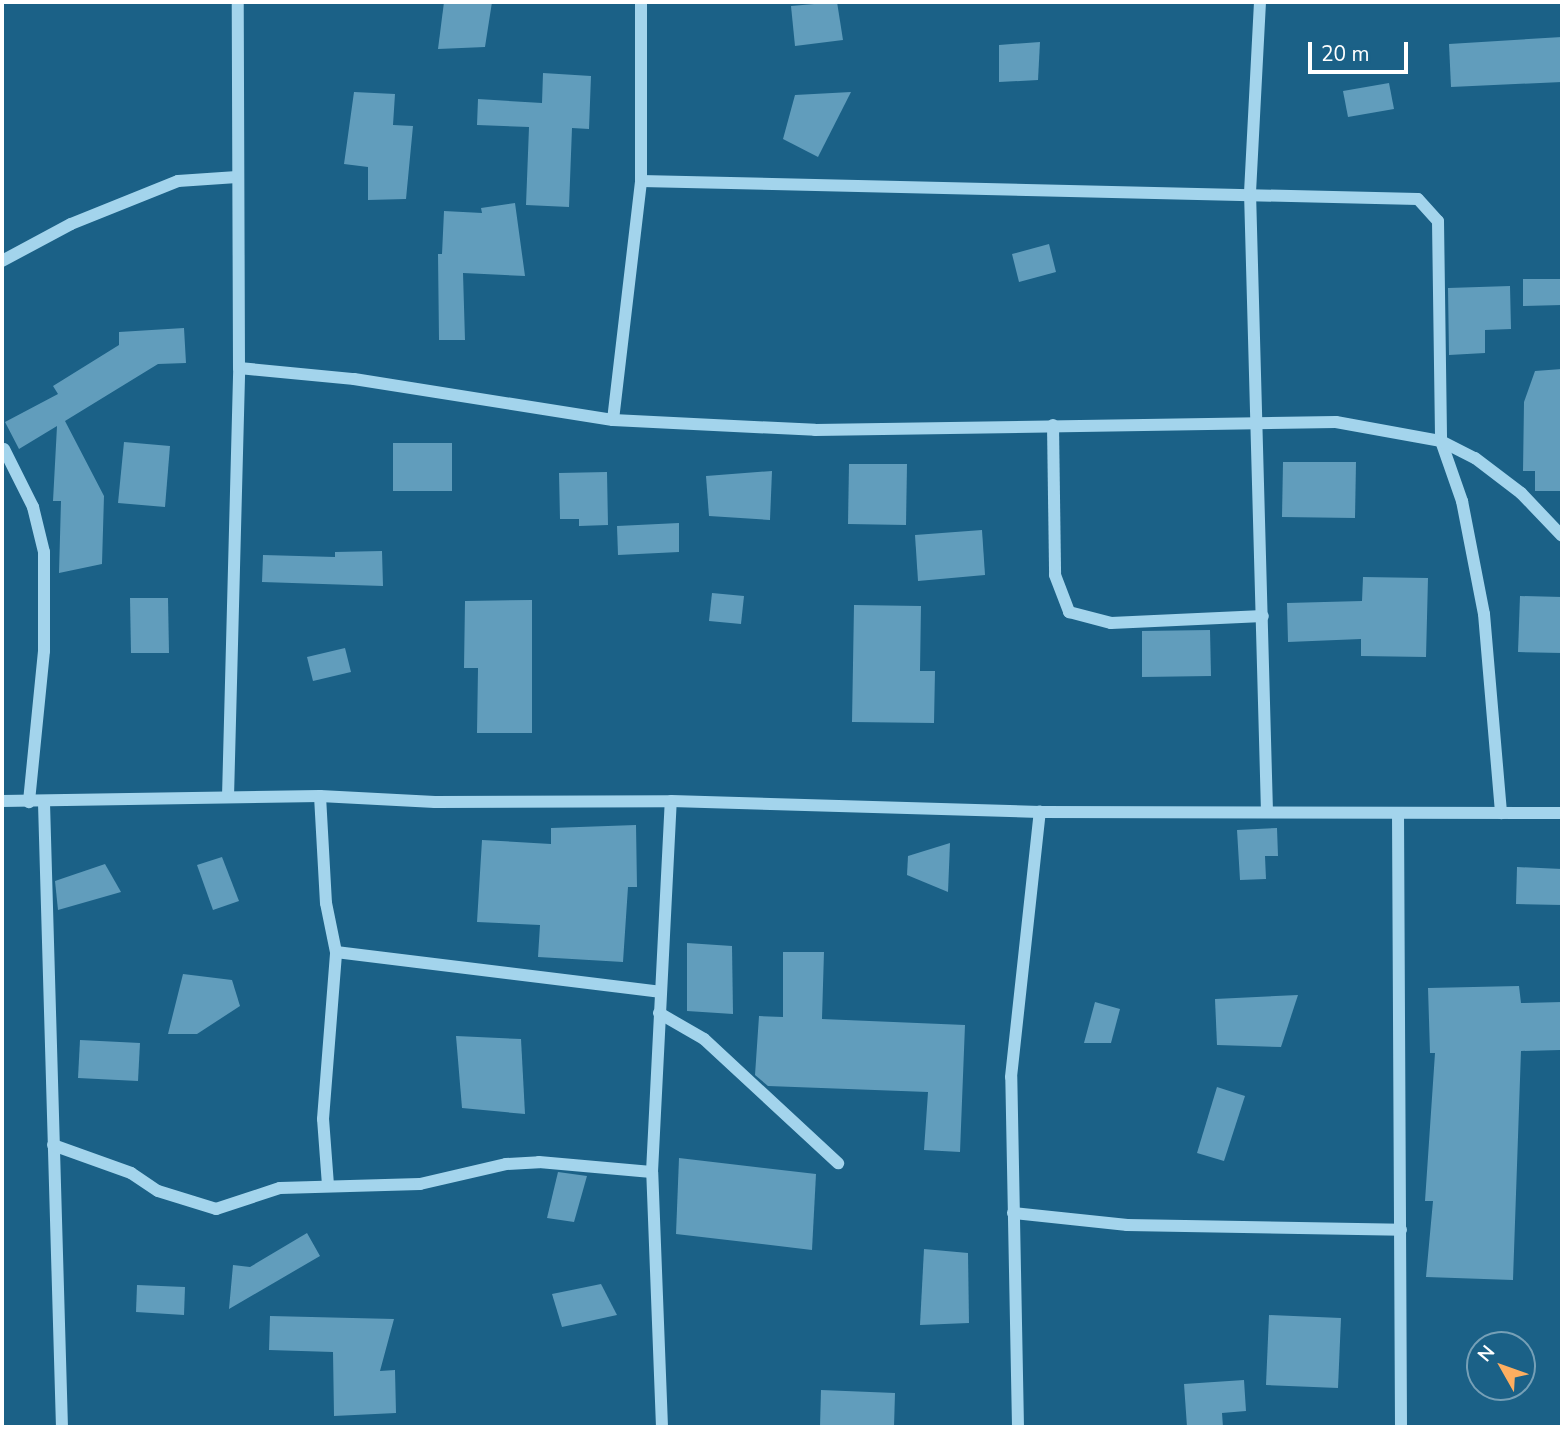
<!DOCTYPE html>
<style>
body{margin:0}
#map{position:relative;width:1564px;height:1429px;overflow:hidden;background:#1b6187;font-family:"Nunito Sans",sans-serif}
div>[style]{position:absolute}
[style*='--x']{left:calc(var(--x)*1px);top:calc(var(--y)*1px);width:calc(var(--w)*1px);rotate:calc(var(--a)*1deg)}
.building>*{inset:0;background:#619dbc}
.minor>*{height:12px;margin:-6px;padding:0 6px;transform-origin:6px;border-radius:6px;background:#a3d4ec}
span{translate:-50% -50%;white-space:nowrap;text-align:center;line-height:1.15;-webkit-text-stroke:7px #1b6187;paint-order:stroke}
.frame{position:absolute;inset:0;border:4px solid #fff;pointer-events:none}
.north{position:absolute;left:1466px;top:1331px;width:70px;height:70px;box-sizing:border-box;background:#1b6187;border:2px solid #76a0b7;border-radius:50%;rotate:310deg;font-size:19px;font-weight:700;line-height:28px;text-align:center;color:#fff}
.north::after{content:'';display:block;margin:auto;width:24px;height:32px;background:#fdae60;clip-path:polygon(50% 0,100% 100%,50% 72%,0 100%)}
.scale{position:absolute;left:1308px;top:42px;width:100px;height:32px;box-sizing:border-box;border:4px solid #fff;border-top:0;padding-left:9px;font-size:21px;line-height:24px;white-space:nowrap;color:#fff;-webkit-text-stroke:5px #1b6187;paint-order:stroke}
</style>
<div id="map">
<div class="building">
<i style="clip-path:polygon(444px 2px,492px 2px,485px 47px,438px 49px)"></i>
<i style="clip-path:polygon(837px 2px,843px 40px,795px 46px,791px 6px)"></i>
<i style="clip-path:polygon(1562px 37px,1562px 82px,1451px 87px,1449px 44px)"></i>
<i style="clip-path:polygon(1040px 42px,1038px 80px,999px 82px,999px 45px)"></i>
<i style="clip-path:polygon(543px 73px,591px 76px,589px 129px,572px 128px,569px 207px,526px 205px,529px 127px,477px 125px,478px 99px,542px 103px)"></i>
<i style="clip-path:polygon(1389px 83px,1394px 109px,1348px 117px,1343px 91px)"></i>
<i style="clip-path:polygon(354px 92px,395px 94px,393px 125px,413px 126px,406px 199px,368px 200px,368px 167px,344px 164px)"></i>
<i style="clip-path:polygon(851px 92px,818px 157px,783px 139px,795px 95px)"></i>
<i style="clip-path:polygon(515px 203px,525px 276px,463px 273px,465px 340px,439px 340px,438px 254px,442px 254px,444px 211px,482px 213px,481px 208px)"></i>
<i style="clip-path:polygon(1049px 244px,1056px 272px,1019px 282px,1012px 254px)"></i>
<i style="clip-path:polygon(1523px 279px,1562px 279px,1562px 305px,1523px 306px)"></i>
<i style="clip-path:polygon(1510px 286px,1511px 329px,1485px 330px,1485px 353px,1449px 355px,1448px 288px)"></i>
<i style="clip-path:polygon(184px 328px,186px 363px,158px 364px,65px 421px,104px 496px,102px 564px,59px 573px,61px 501px,53px 501px,57px 426px,19px 449px,5px 422px,58px 394px,53px 386px,119px 345px,119px 332px)"></i>
<i style="clip-path:polygon(1562px 369px,1562px 491px,1535px 491px,1535px 471px,1523px 471px,1524px 402px,1535px 371px)"></i>
<i style="clip-path:polygon(124px 442px,170px 446px,165px 507px,118px 503px)"></i>
<i style="clip-path:polygon(393px 443px,452px 443px,452px 491px,393px 491px)"></i>
<i style="clip-path:polygon(1283px 462px,1356px 462px,1355px 518px,1282px 517px)"></i>
<i style="clip-path:polygon(849px 464px,907px 464px,906px 525px,848px 524px)"></i>
<i style="clip-path:polygon(772px 471px,770px 520px,709px 516px,706px 476px)"></i>
<i style="clip-path:polygon(607px 472px,608px 525px,579px 526px,579px 519px,560px 519px,559px 473px)"></i>
<i style="clip-path:polygon(679px 523px,679px 552px,618px 555px,617px 526px)"></i>
<i style="clip-path:polygon(982px 530px,985px 575px,918px 581px,915px 535px)"></i>
<i style="clip-path:polygon(382px 551px,383px 586px,262px 582px,263px 555px,335px 557px,335px 552px)"></i>
<i style="clip-path:polygon(1363px 577px,1428px 578px,1426px 657px,1361px 656px,1361px 639px,1288px 642px,1287px 603px,1362px 601px)"></i>
<i style="clip-path:polygon(712px 593px,744px 596px,741px 624px,709px 621px)"></i>
<i style="clip-path:polygon(1520px 596px,1562px 597px,1562px 653px,1518px 652px)"></i>
<i style="clip-path:polygon(130px 598px,168px 598px,169px 653px,131px 653px)"></i>
<i style="clip-path:polygon(532px 600px,532px 733px,477px 733px,478px 668px,464px 668px,465px 601px)"></i>
<i style="clip-path:polygon(854px 605px,921px 606px,920px 671px,935px 671px,934px 723px,852px 722px)"></i>
<i style="clip-path:polygon(1210px 630px,1211px 676px,1142px 677px,1142px 631px)"></i>
<i style="clip-path:polygon(345px 648px,351px 672px,313px 681px,307px 657px)"></i>
<i style="clip-path:polygon(636px 825px,637px 887px,628px 887px,623px 962px,538px 957px,540px 925px,477px 922px,482px 840px,551px 844px,551px 828px)"></i>
<i style="clip-path:polygon(1277px 828px,1278px 856px,1265px 856px,1266px 879px,1240px 880px,1237px 830px)"></i>
<i style="clip-path:polygon(950px 843px,948px 892px,907px 875px,908px 856px)"></i>
<i style="clip-path:polygon(222px 857px,239px 901px,213px 910px,197px 865px)"></i>
<i style="clip-path:polygon(105px 864px,121px 892px,58px 910px,55px 881px)"></i>
<i style="clip-path:polygon(1517px 867px,1562px 869px,1562px 905px,1516px 904px)"></i>
<i style="clip-path:polygon(687px 943px,732px 946px,733px 1014px,687px 1011px)"></i>
<i style="clip-path:polygon(783px 952px,824px 952px,822px 1019px,965px 1025px,960px 1152px,924px 1150px,928px 1092px,768px 1086px,755px 1075px,759px 1016px,783px 1017px)"></i>
<i style="clip-path:polygon(183px 974px,232px 980px,240px 1006px,197px 1034px,168px 1034px)"></i>
<i style="clip-path:polygon(1519px 986px,1521px 1003px,1562px 1002px,1562px 1034px,1560px 1050px,1521px 1051px,1513px 1280px,1426px 1277px,1433px 1201px,1425px 1201px,1435px 1053px,1430px 1053px,1428px 988px)"></i>
<i style="clip-path:polygon(1298px 995px,1281px 1047px,1217px 1045px,1215px 999px)"></i>
<i style="clip-path:polygon(1095px 1002px,1120px 1009px,1111px 1043px,1084px 1043px)"></i>
<i style="clip-path:polygon(456px 1036px,521px 1039px,525px 1114px,462px 1108px)"></i>
<i style="clip-path:polygon(80px 1040px,140px 1043px,138px 1081px,78px 1078px)"></i>
<i style="clip-path:polygon(1217px 1087px,1245px 1096px,1224px 1161px,1197px 1153px)"></i>
<i style="clip-path:polygon(679px 1158px,816px 1174px,812px 1250px,676px 1234px)"></i>
<i style="clip-path:polygon(558px 1172px,587px 1176px,574px 1222px,547px 1218px)"></i>
<i style="clip-path:polygon(307px 1233px,320px 1256px,229px 1309px,233px 1265px,250px 1267px)"></i>
<i style="clip-path:polygon(924px 1249px,968px 1253px,969px 1323px,920px 1325px)"></i>
<i style="clip-path:polygon(601px 1284px,617px 1315px,562px 1327px,552px 1294px)"></i>
<i style="clip-path:polygon(137px 1285px,185px 1287px,184px 1315px,136px 1312px)"></i>
<i style="clip-path:polygon(1269px 1315px,1341px 1318px,1338px 1388px,1266px 1385px)"></i>
<i style="clip-path:polygon(270px 1316px,394px 1319px,380px 1371px,395px 1370px,396px 1413px,334px 1416px,333px 1352px,269px 1350px)"></i>
<i style="clip-path:polygon(1244px 1380px,1246px 1411px,1222px 1413px,1223px 1427px,1187px 1427px,1184px 1384px)"></i>
<i style="clip-path:polygon(821px 1390px,895px 1393px,894px 1427px,820px 1427px)"></i>
</div>
<div class="minor">
<i style="--x:1260;--y:2;--w:190;--a:93"></i>
<i style="--x:1250;--y:192;--w:620;--a:88.43"></i>
<i style="--x:641;--y:181;--w:777;--a:1.33"></i>
<i style="--x:1418;--y:199;--w:30;--a:48"></i>
<i style="--x:1438;--y:221;--w:220;--a:89.2"></i>
<i style="--x:1441;--y:441;--w:64;--a:70.7"></i>
<i style="--x:1462;--y:501;--w:115;--a:79"></i>
<i style="--x:1484;--y:614;--w:200;--a:85.1"></i>
<i style="--x:2;--y:261;--w:78;--a:-28.2"></i>
<i style="--x:71;--y:224;--w:115;--a:-21.9"></i>
<i style="--x:178;--y:181;--w:59;--a:-3.9"></i>
<i style="--x:239;--y:368;--w:116;--a:5.5"></i>
<i style="--x:354;--y:379;--w:262;--a:9"></i>
<i style="--x:613;--y:420;--w:202;--a:2.8"></i>
<i style="--x:815;--y:430;--w:521;--a:-0.88"></i>
<i style="--x:1336;--y:422;--w:107;--a:10.3"></i>
<i style="--x:1441;--y:441;--w:38;--a:27"></i>
<i style="--x:1475;--y:458;--w:58;--a:37.3"></i>
<i style="--x:1521;--y:493;--w:59;--a:46.4"></i>
<i style="--x:613;--y:420;--w:241;--a:-83.3"></i>
<i style="--x:641;--y:181;--w:179;--a:-90"></i>
<i style="--x:1053;--y:425;--w:150;--a:89.2"></i>
<i style="--x:1055;--y:575;--w:40;--a:69"></i>
<i style="--x:1069;--y:612;--w:43;--a:14.7"></i>
<i style="--x:1111;--y:623;--w:152;--a:-2.6"></i>
<i style="--x:4;--y:449;--w:65;--a:63.4"></i>
<i style="--x:33;--y:507;--w:46;--a:76.3"></i>
<i style="--x:44;--y:552;--w:99;--a:90"></i>
<i style="--x:44;--y:651;--w:152;--a:95.7"></i>
<i style="--x:320;--y:796;--w:107;--a:86.8"></i>
<i style="--x:326;--y:903;--w:50;--a:78.5"></i>
<i style="--x:336;--y:952;--w:326;--a:7"></i>
<i style="--x:228;--y:797;--w:429;--a:-88.5"></i>
<i style="--x:239;--y:368;--w:366;--a:-90.2"></i>
<i style="--x:2;--y:801;--w:318;--a:-0.9"></i>
<i style="--x:320;--y:796;--w:115;--a:3"></i>
<i style="--x:435;--y:802;--w:236;--a:-0.2"></i>
<i style="--x:671;--y:801;--w:369;--a:1.7"></i>
<i style="--x:1040;--y:812;--w:522;--a:0.11"></i>
<i style="--x:44;--y:803;--w:624;--a:88.35"></i>
<i style="--x:1398;--y:813;--w:614;--a:89.72"></i>
<i style="--x:659;--y:1013;--w:52;--a:30"></i>
<i style="--x:704;--y:1039;--w:183;--a:42.8"></i>
<i style="--x:53;--y:1145;--w:83;--a:19.7"></i>
<i style="--x:131;--y:1173;--w:32;--a:34"></i>
<i style="--x:158;--y:1191;--w:61;--a:17.2"></i>
<i style="--x:216;--y:1209;--w:67;--a:-18.2"></i>
<i style="--x:280;--y:1188;--w:140;--a:-1.6"></i>
<i style="--x:420;--y:1184;--w:88;--a:-13.1"></i>
<i style="--x:506;--y:1164;--w:33;--a:-3"></i>
<i style="--x:539;--y:1162;--w:113;--a:5.1"></i>
<i style="--x:328;--y:1185;--w:66;--a:-94.3"></i>
<i style="--x:323;--y:1119;--w:168;--a:-85.5"></i>
<i style="--x:1013;--y:1213;--w:115;--a:6"></i>
<i style="--x:1127;--y:1225;--w:274;--a:1"></i>
<i style="--x:662;--y:1427;--w:255;--a:-92.2"></i>
<i style="--x:652;--y:1172;--w:371;--a:-87.1"></i>
<i style="--x:1018;--y:1427;--w:350;--a:-91.1"></i>
<i style="--x:1011;--y:1077;--w:267;--a:-83.8"></i>
</div>
<div class="frame"></div>
<div class="north">N</div>
<div class="scale">20 m</div>
</div>
